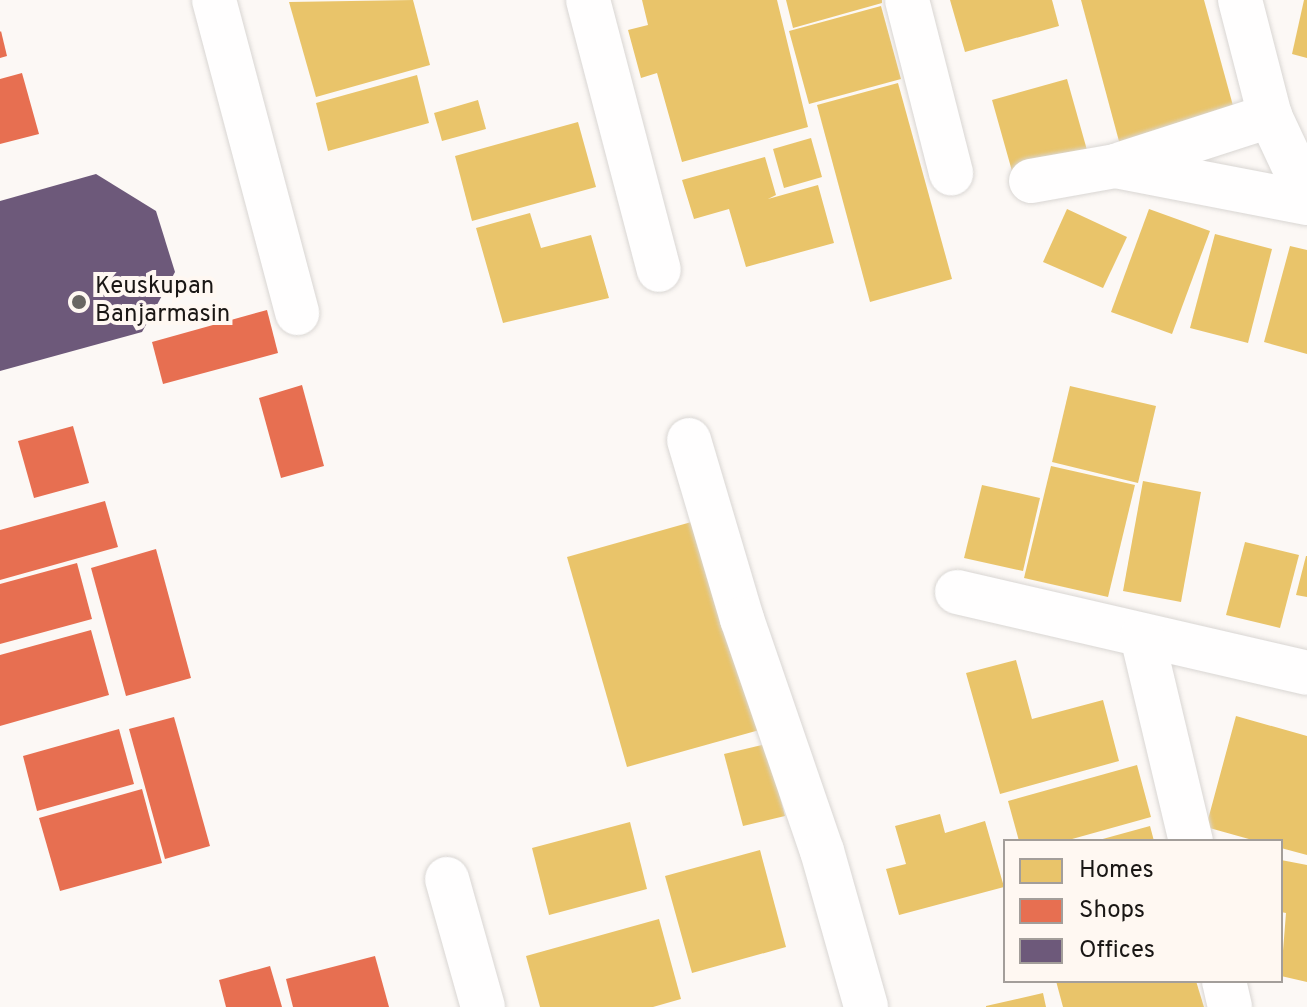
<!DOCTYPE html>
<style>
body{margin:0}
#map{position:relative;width:1307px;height:1007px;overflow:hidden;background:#fcf8f5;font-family:Overpass,sans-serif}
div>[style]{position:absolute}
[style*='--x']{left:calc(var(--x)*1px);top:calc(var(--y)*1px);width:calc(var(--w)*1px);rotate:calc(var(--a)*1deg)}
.homes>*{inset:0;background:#e9c46a}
.shops>*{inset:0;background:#e76f51}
.offices>*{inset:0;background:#6d597a}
.roads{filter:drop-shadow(0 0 2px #d9d6d3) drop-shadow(0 0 2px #d9d6d3)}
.minor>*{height:44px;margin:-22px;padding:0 22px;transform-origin:22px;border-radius:22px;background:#fffefe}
.dots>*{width:22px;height:22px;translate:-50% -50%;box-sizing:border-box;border:4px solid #fff8f2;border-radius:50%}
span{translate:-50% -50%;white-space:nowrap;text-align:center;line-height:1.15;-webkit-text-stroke:8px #fff8f2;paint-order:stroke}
.poi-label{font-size:24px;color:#1a1715}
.left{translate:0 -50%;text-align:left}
.legend{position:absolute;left:1003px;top:839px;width:280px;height:144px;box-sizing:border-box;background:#fff8f2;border:2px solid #a39e9a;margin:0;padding:10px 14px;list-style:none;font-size:24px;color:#1a1715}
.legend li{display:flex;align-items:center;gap:16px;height:40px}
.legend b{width:40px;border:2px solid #a39e9a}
</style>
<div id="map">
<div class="homes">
<i style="clip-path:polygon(413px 0,430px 65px,316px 97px,289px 2px)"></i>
<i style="clip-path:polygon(642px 0,777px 0,808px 127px,682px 162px,657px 73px,641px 78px,628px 30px,648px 25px)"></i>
<i style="clip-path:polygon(786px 0,882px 0,882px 3px,793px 28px)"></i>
<i style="clip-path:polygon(950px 0,1052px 0,1059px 26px,965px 52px)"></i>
<i style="clip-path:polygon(1081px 0,1204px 0,1235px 113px,1120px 145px)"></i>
<i style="clip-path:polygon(1304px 0,1307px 0,1307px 58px,1292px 54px)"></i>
<i style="clip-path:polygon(881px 6px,901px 79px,809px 104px,789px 31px)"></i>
<i style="clip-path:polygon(417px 75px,429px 123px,328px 151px,316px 103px)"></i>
<i style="clip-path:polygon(1067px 79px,1087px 150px,1012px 171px,992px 100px)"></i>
<i style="clip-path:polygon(898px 83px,952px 279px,870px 302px,817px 105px)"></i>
<i style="clip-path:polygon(478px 100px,486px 129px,442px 141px,434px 113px)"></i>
<i style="clip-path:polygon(578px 122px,596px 187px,472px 221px,455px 156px)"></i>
<i style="clip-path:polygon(811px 138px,822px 177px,784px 188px,773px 149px)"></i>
<i style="clip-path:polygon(765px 157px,776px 195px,768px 199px,818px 185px,834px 243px,746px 267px,729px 209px,694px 219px,682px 180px)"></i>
<i style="clip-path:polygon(1067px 209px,1127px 237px,1103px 288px,1043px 262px)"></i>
<i style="clip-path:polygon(1149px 209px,1210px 231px,1172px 334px,1111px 312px)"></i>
<i style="clip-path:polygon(530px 213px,541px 248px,591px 235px,609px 298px,503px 323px,476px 228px)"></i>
<i style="clip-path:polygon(1215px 234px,1272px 249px,1248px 343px,1190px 328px)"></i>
<i style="clip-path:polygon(1290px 246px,1307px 250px,1307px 354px,1264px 342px)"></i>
<i style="clip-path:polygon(1070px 386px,1156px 406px,1138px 483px,1052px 462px)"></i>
<i style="clip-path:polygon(1051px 466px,1135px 485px,1108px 597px,1024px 578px)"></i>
<i style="clip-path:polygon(1143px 481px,1201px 492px,1181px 602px,1123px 591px)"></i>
<i style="clip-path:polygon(982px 485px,1040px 498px,1023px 571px,964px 558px)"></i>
<i style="clip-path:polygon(702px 519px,763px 729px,627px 767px,567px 557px)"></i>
<i style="clip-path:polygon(1245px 542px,1299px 555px,1280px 628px,1226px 615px)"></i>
<i style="clip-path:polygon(1306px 556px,1307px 556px,1307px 597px,1296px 595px)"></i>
<i style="clip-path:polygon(1016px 660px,1032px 719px,1103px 700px,1119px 761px,1000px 794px,966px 673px)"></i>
<i style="clip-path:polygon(1236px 716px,1307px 736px,1307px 855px,1281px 848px,1281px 841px,1256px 841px,1206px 827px)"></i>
<i style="clip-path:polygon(766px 744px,785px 816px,743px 826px,724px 754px)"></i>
<i style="clip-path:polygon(1137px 765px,1151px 817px,1065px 841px,1019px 841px,1008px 801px)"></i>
<i style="clip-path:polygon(940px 814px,945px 833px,985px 821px,1004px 887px,899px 915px,886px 869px,906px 864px,895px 826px)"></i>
<i style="clip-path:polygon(630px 822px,647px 889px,549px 915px,532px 848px)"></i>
<i style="clip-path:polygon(1150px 826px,1154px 841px,1099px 841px,1099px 840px)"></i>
<i style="clip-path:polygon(760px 850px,786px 947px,692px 973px,665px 876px)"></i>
<i style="clip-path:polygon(1281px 860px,1307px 865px,1307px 982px,1281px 976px,1286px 913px,1281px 912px)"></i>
<i style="clip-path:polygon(659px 919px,681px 999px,653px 1007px,540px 1007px,526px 956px)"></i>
<i style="clip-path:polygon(1056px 981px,1196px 981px,1204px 1007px,1063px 1007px)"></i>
<i style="clip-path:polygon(1043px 993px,1046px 1007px,986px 1007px,986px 1006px)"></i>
</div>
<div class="shops">
<i style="clip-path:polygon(1px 31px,7px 56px,0 58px,0 32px)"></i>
<i style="clip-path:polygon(22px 73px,39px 134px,0 144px,0 79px)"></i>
<i style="clip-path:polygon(267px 310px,278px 353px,163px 384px,152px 342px)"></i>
<i style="clip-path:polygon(302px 385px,324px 466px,281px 478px,259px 398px)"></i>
<i style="clip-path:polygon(73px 426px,89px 483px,34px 498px,18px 441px)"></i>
<i style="clip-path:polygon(105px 501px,118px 547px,0 580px,0 530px)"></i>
<i style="clip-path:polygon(156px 549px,191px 678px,126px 696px,91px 568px)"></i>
<i style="clip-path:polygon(77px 563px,92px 619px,0 644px,0 584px)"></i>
<i style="clip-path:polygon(91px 630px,109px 695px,0 726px,0 655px)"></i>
<i style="clip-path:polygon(174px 717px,210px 846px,165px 859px,129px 729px)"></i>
<i style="clip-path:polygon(119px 729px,134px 784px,37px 811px,23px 756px)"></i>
<i style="clip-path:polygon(142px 789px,162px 863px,60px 891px,39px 818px)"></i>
<i style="clip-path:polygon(375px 956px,389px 1007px,293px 1007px,286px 979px)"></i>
<i style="clip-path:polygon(270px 966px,282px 1007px,226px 1007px,219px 980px)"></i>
</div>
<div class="offices">
<i style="clip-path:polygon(96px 174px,156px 211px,175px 272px,142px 332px,0 371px,0 201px)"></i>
</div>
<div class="roads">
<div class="minor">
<i style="--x:214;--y:0;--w:324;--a:75.1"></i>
<i style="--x:588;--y:0;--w:279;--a:75.3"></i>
<i style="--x:907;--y:0;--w:179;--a:75.7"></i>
<i style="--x:1240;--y:0;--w:120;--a:75.5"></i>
<i style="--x:1270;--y:116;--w:87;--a:64.9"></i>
<i style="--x:1121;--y:164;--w:157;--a:-17.9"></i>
<i style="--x:1031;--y:181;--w:85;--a:-10.1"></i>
<i style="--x:1115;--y:166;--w:196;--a:10.9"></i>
<i style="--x:689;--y:440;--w:187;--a:73.5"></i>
<i style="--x:742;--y:619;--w:245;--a:71"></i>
<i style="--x:822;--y:851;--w:162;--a:74.2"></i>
<i style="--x:957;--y:592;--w:359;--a:13"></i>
<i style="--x:1142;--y:636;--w:211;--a:76.6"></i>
<i style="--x:447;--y:879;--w:133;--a:74.3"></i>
<i style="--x:1224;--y:981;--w:27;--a:77"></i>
</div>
</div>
<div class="dots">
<i style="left:79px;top:302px;background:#696663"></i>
</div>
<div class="poi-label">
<span class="left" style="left:95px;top:302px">Keuskupan<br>Banjarmasin</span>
</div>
<ul class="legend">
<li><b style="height:22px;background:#e9c46a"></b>Homes</li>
<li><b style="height:22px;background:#e76f51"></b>Shops</li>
<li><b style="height:22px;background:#6d597a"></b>Offices</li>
</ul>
</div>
